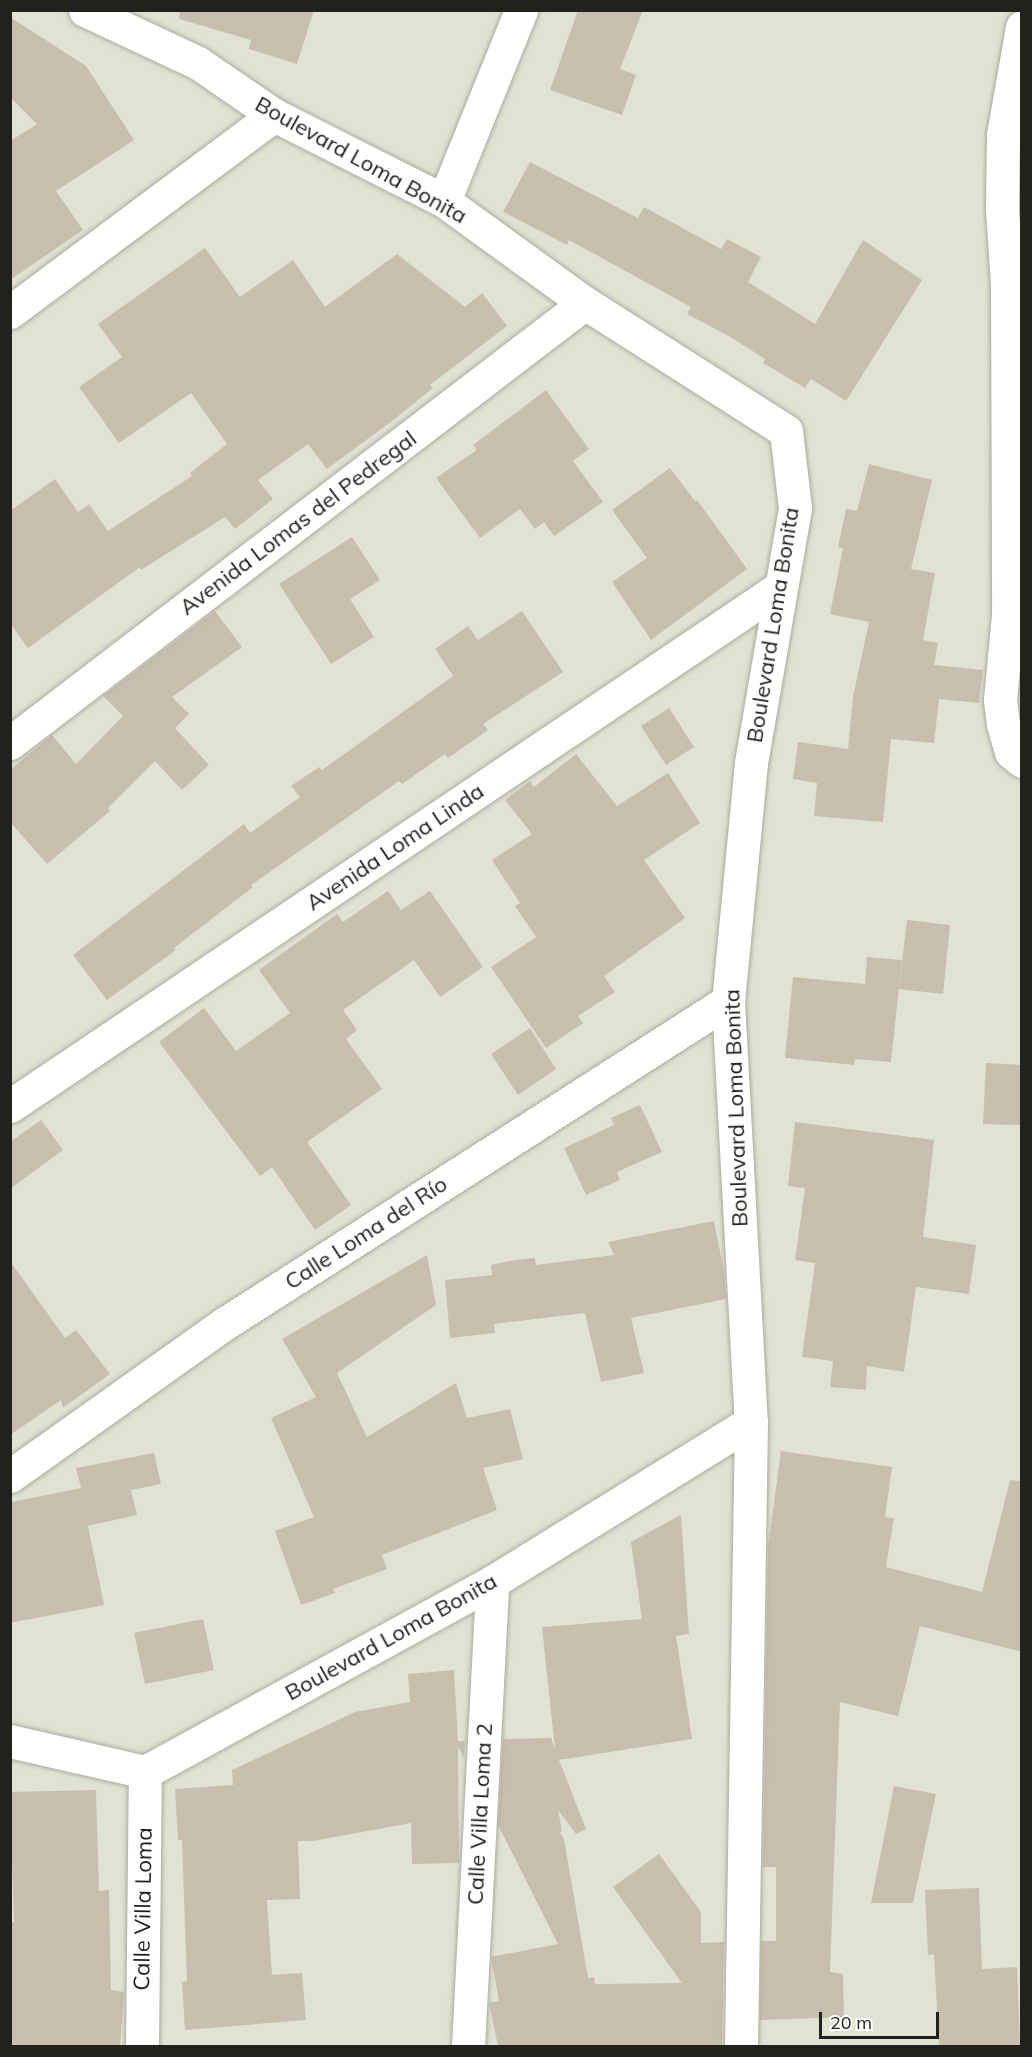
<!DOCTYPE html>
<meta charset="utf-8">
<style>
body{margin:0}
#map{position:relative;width:1032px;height:2057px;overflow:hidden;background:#e1e3d2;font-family:Mulish,sans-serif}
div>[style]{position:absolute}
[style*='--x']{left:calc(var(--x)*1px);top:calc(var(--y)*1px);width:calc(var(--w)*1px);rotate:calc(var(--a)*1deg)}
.building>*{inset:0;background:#c7beaf}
.roads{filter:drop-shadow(0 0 2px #aaac9c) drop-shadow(0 0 2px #aaac9c)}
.street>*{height:33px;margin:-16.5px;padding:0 16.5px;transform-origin:16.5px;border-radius:16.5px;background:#fff}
span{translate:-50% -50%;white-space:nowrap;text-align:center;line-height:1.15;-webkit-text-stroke:4.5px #fff;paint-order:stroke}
.street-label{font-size:22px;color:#21221c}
.frame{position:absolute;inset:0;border:12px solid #21221c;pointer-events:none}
.scale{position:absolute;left:819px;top:2012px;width:120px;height:27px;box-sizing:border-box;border:3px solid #21221c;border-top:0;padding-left:8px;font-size:18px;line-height:21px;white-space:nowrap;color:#21221c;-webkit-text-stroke:4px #fff;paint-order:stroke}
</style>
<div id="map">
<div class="building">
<i style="clip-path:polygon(180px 10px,314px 10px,297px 64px,249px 49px,251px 40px,179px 19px)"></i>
<i style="clip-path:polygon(578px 10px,643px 10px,620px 69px,636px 75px,622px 115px,550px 90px)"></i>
<i style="clip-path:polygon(10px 17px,86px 66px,134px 140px,56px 191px,83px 230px,10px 280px,10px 141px,37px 124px,10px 97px)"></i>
<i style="clip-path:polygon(530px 162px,638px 218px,644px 207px,721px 249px,727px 239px,761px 257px,748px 282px,815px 324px,863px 240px,922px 280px,846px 401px,811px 379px,805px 388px,763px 363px,765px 359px,727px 335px,687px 314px,691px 307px,569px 240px,567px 245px,503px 212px)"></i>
<i style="clip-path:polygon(205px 248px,240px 297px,293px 260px,325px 307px,397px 254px,465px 307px,482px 293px,507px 326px,430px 385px,433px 388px,392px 421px,327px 469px,308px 444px,258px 480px,273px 499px,235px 529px,225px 517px,141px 570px,140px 567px,28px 648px,10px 623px,10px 511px,55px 479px,78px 512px,89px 504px,108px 531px,192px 476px,190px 473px,227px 444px,191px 393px,119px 443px,79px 387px,122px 357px,98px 324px)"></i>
<i style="clip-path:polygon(546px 390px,589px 449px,573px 461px,603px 502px,554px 536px,544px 522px,535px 529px,520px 509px,480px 538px,436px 478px,477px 450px,473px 445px)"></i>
<i style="clip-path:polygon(869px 464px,932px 480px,911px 569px,935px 573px,923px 640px,938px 643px,934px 665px,983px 670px,979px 703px,939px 699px,934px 743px,891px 739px,883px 822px,814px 816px,817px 783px,793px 779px,798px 742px,848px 749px,853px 697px,869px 622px,830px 614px,843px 548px,838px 547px,846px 509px,857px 511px)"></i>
<i style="clip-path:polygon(670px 468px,695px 501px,697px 500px,747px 569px,651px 640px,612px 582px,647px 558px,612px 510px)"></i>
<i style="clip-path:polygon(352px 537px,380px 580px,350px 599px,374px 637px,331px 664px,279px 584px)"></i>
<i style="clip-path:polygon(215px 611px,242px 647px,172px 697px,189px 714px,175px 728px,209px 765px,182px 790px,155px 761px,108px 808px,110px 811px,47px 864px,10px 822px,10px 770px,52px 735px,76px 764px,123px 716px,103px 696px)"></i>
<i style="clip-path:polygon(522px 611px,563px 672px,483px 724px,488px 730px,448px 758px,445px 754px,402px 784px,399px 781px,251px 885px,253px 887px,174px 948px,176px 950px,107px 1000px,73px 955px,244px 824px,250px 833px,300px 797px,291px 786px,319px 767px,322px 770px,453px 676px,435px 649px,468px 626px,478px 640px)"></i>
<i style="clip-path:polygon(669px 708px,694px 747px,666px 765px,641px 726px)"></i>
<i style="clip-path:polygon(576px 754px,617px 806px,668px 773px,700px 823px,644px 860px,685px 918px,604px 976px,615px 992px,578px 1016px,583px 1023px,546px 1048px,491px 967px,536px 937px,515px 906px,520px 903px,492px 860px,532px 834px,505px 800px,530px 781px,534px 787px)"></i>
<i style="clip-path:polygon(388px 891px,401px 910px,430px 891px,483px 967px,440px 997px,414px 960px,343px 1010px,357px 1030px,346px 1039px,382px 1089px,307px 1142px,351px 1205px,315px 1230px,272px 1167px,260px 1176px,159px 1042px,204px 1008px,236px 1051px,290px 1013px,259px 970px,337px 914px,343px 922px)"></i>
<i style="clip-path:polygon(907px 920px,950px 925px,943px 994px,899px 989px)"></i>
<i style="clip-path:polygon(867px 957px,902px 960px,891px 1062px,855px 1059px,854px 1065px,785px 1058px,793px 977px,865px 984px)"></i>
<i style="clip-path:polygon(530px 1028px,556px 1069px,518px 1095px,491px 1054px)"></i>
<i style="clip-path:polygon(986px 1063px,1022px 1065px,1022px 1125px,983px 1124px)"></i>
<i style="clip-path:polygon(640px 1105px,662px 1152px,617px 1172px,620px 1180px,586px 1195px,564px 1148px,614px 1125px,611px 1118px)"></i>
<i style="clip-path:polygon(41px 1120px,63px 1150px,10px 1189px,10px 1142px)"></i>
<i style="clip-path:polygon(795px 1122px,934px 1140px,923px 1237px,976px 1245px,969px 1294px,916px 1287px,904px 1372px,867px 1366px,866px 1390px,830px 1387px,833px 1361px,802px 1357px,815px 1263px,795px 1260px,805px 1188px,788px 1186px)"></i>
<i style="clip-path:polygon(714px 1221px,724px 1272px,726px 1299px,631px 1318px,644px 1373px,601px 1382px,585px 1313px,494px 1324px,495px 1333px,450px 1338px,445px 1280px,492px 1275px,491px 1265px,509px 1261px,535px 1258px,536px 1265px,614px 1255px,608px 1242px)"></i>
<i style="clip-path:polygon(427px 1255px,436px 1305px,337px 1373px,367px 1437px,456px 1383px,467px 1418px,510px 1409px,523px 1459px,483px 1468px,497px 1510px,382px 1555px,387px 1569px,333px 1589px,335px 1593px,301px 1605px,275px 1531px,314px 1517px,271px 1418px,316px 1397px,282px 1339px)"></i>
<i style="clip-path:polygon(10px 1261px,65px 1338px,76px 1330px,110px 1374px,63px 1408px,61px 1400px,10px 1435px)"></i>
<i style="clip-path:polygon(781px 1451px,892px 1467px,885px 1517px,894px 1518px,886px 1567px,982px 1592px,1010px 1480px,1022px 1481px,1022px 1652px,920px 1626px,898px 1716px,840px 1702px,830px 1972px,843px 1974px,844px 2017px,760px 2020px,761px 1941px,776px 1941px,776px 1867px,763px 1867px,768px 1547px)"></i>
<i style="clip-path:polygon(154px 1453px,161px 1484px,131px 1490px,137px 1515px,88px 1526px,104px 1605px,10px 1623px,11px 1502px,81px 1488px,76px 1468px)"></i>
<i style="clip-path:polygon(681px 1515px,689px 1634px,676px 1636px,692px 1739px,559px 1760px,586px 1829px,576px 1834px,558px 1810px,562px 1831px,560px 1832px,564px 1839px,588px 1978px,594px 1977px,595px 1984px,682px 1983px,613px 1887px,659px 1854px,701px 1912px,701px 1943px,724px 1942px,722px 2046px,498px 2046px,489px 2003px,499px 2001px,491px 1957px,558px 1944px,498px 1825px,503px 1739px,551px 1738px,555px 1749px,542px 1627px,642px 1619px,631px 1542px)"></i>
<i style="clip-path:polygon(203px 1619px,214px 1670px,145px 1684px,134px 1633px)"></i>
<i style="clip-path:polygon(454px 1670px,458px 1741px,465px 1741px,464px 1758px,458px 1747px,459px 1863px,412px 1864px,411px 1823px,313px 1841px,298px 1841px,300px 1899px,267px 1900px,272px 1975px,302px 1973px,306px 2020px,185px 2030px,182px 1982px,187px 1981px,182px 1840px,178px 1840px,175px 1789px,233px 1785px,232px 1770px,355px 1712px,410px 1702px,408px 1674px)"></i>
<i style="clip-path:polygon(894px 1786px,936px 1794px,913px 1903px,871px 1903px)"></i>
<i style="clip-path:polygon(96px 1790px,99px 1891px,109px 1890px,111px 1990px,124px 1992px,120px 2046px,10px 2046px,10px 1922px,14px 1922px,10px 1792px)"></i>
<i style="clip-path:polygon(979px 1888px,982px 1969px,1017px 1967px,1020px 2046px,939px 2046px,934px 1954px,928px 1955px,925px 1890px)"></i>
</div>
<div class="roads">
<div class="street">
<i style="--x:85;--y:10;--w:125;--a:25.1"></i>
<i style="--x:198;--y:63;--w:92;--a:34.4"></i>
<i style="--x:274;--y:115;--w:191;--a:26.8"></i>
<i style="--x:444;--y:201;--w:174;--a:35.9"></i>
<i style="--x:585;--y:303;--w:238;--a:32.5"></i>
<i style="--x:786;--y:431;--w:78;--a:83.3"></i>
<i style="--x:795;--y:508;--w:259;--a:99.8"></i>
<i style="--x:751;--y:763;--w:239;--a:95.5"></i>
<i style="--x:728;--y:1001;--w:422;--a:86.9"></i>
<i style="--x:751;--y:1422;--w:624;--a:90.92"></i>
<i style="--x:1022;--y:27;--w:110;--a:100"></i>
<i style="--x:1003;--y:135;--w:74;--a:90.8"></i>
<i style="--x:1002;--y:209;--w:76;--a:86.2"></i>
<i style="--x:1007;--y:285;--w:330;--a:89.8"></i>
<i style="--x:1008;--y:615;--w:85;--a:95.4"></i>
<i style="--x:1000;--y:700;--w:24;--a:83"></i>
<i style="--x:1003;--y:724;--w:29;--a:74"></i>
<i style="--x:1011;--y:752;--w:14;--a:39"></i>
<i style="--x:444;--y:201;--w:206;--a:-68"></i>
<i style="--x:10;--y:312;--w:329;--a:-36.7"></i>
<i style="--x:10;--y:743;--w:724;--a:-37.42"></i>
<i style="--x:10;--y:1106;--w:927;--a:-33.96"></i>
<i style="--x:10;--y:1476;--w:262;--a:-35.4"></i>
<i style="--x:224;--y:1324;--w:599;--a:-32.65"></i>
<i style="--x:10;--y:1741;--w:139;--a:12.9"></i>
<i style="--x:145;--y:1772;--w:396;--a:-28.7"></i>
<i style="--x:492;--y:1582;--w:304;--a:-31.7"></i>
<i style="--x:142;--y:2046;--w:274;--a:-89.4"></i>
<i style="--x:468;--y:2046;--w:465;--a:-87"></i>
</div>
</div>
<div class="street-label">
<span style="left:361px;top:160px;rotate:29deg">Boulevard Loma Bonita</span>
<span style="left:298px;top:523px;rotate:-37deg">Avenida Lomas del Pedregal</span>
<span style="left:773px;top:625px;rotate:-81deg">Boulevard Loma Bonita</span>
<span style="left:395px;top:847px;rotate:-34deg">Avenida Loma Linda</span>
<span style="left:736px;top:1108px;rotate:-92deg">Boulevard Loma Bonita</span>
<span style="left:366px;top:1233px;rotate:-33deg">Calle Loma del Río</span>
<span style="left:391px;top:1637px;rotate:-29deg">Boulevard Loma Bonita</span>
<span style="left:480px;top:1814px;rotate:-87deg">Calle Villa Loma 2</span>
<span style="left:143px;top:1909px;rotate:-89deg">Calle Villa Loma</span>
</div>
<div class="frame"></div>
<div class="scale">20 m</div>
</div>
